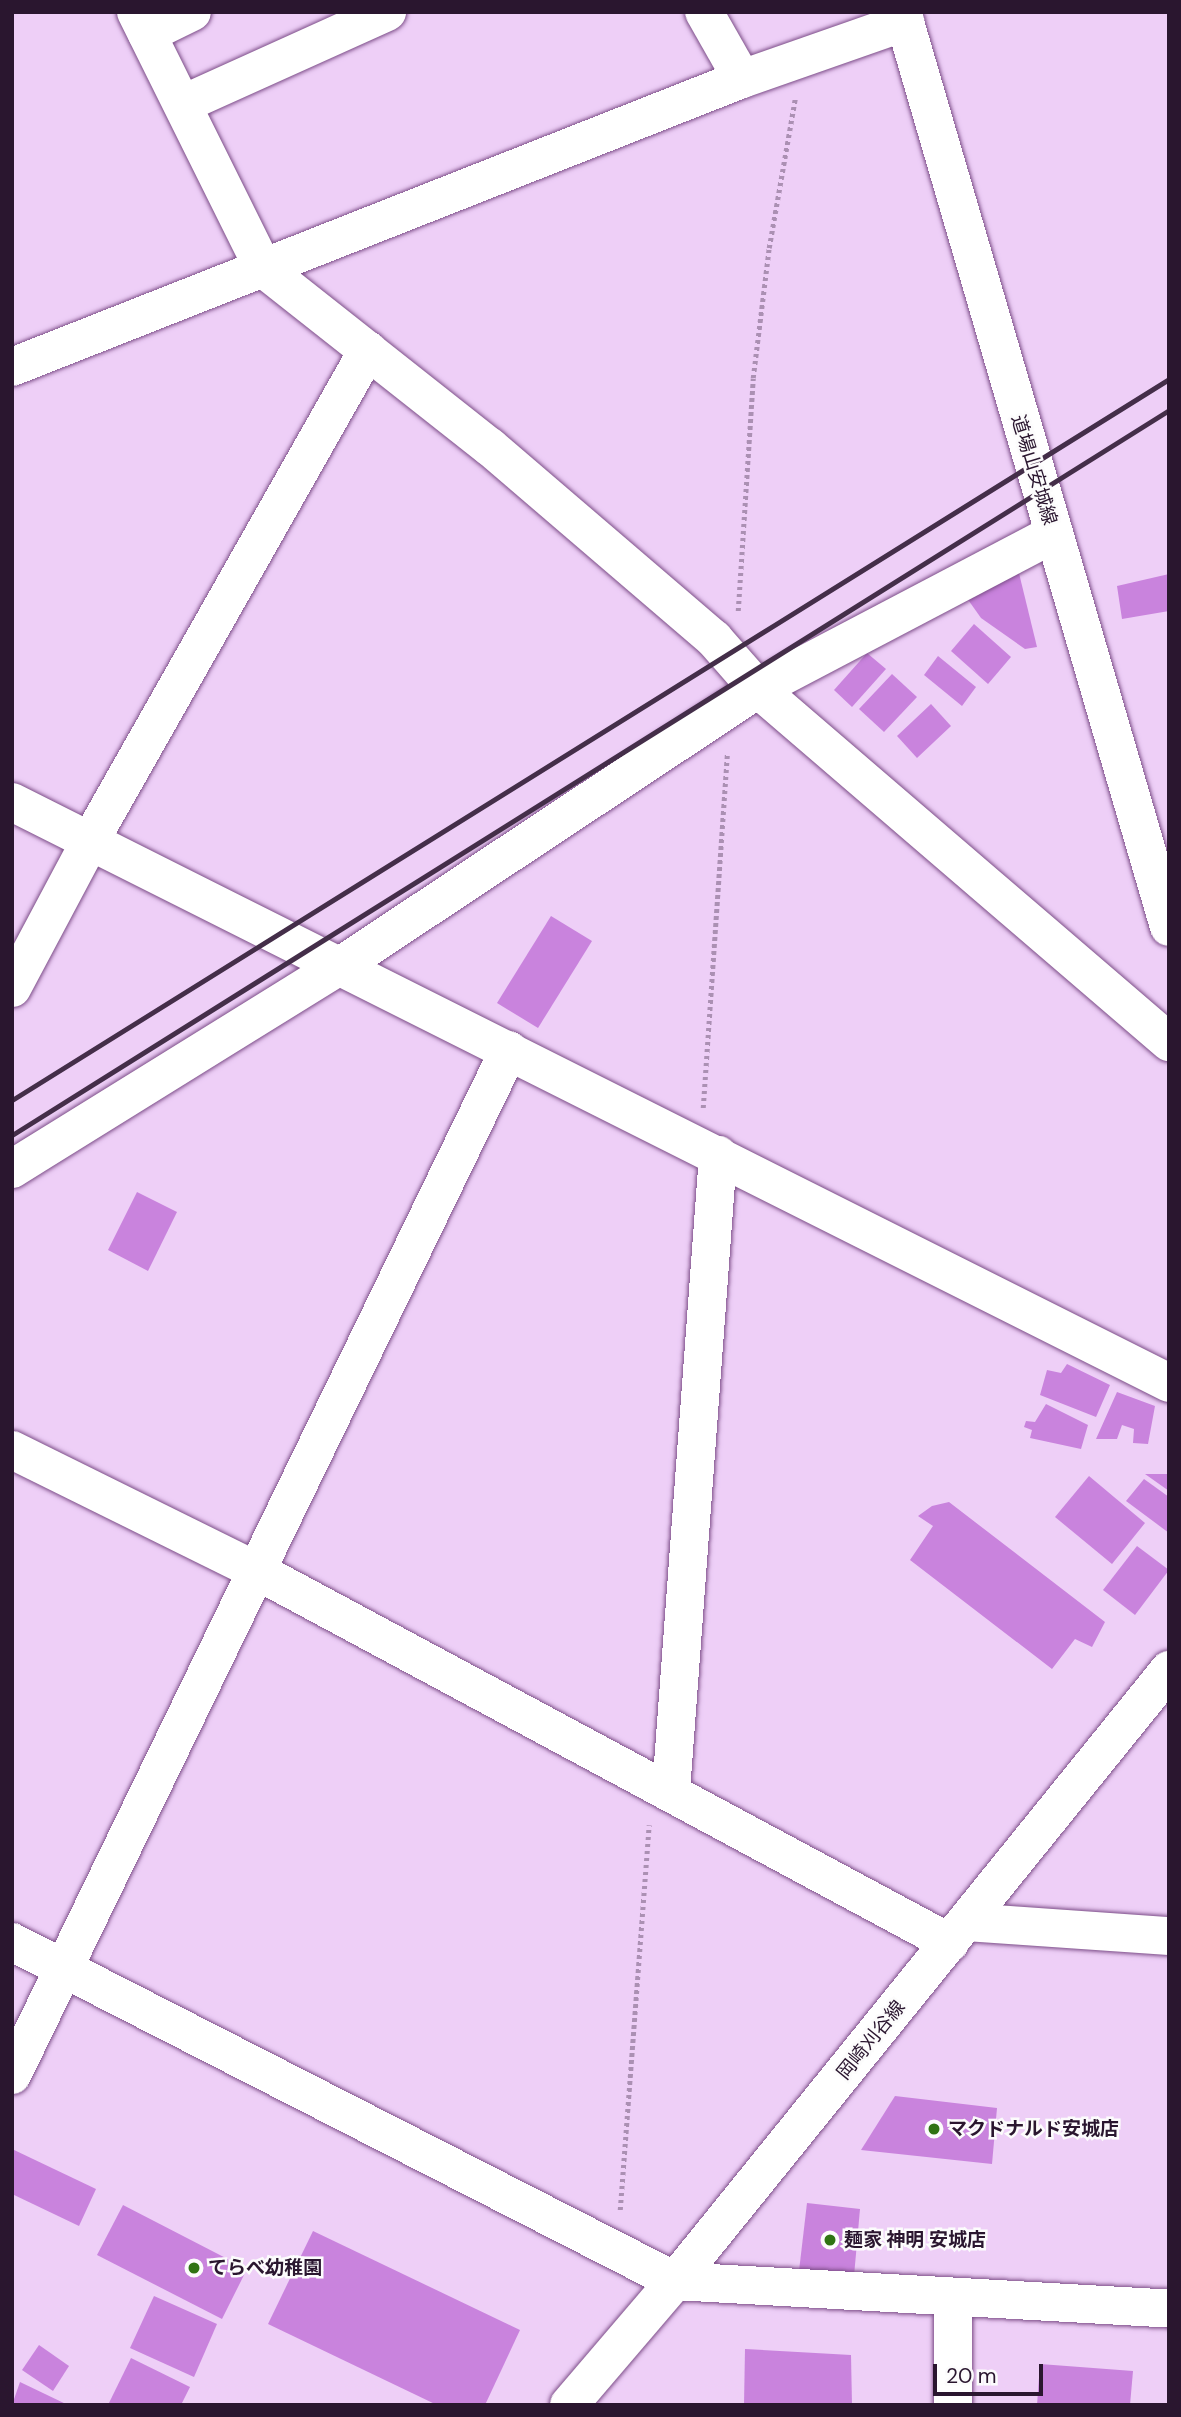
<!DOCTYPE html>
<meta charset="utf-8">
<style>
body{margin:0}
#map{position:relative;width:1181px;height:2417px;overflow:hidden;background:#eecff7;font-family:"DM Sans","Noto Sans JP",sans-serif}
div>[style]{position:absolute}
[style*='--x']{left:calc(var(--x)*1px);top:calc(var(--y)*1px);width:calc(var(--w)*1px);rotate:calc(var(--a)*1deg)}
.building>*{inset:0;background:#c983dd}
.path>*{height:4.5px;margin-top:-2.25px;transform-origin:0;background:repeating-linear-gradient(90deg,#ab90b3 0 3.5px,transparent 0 7px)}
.roads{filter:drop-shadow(0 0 2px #7c4d88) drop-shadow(0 0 2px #7c4d88)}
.street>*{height:38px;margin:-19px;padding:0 19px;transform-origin:19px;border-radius:19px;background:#fff}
.secondary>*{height:38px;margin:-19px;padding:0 19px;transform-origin:19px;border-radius:19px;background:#fff}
.primary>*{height:38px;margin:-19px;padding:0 19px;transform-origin:19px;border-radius:19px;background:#fff}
.rail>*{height:5px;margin:-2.5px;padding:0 2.5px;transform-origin:2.5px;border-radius:2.5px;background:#442e49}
.dots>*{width:19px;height:19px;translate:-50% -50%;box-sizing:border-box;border:4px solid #fcfcfc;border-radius:50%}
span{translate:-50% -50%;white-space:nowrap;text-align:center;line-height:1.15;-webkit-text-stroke:5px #fcfcfc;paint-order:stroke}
.street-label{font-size:19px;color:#2a162f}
.poi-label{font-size:19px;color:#2a162f;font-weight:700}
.left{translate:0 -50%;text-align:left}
.frame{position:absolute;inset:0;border:14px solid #2a162f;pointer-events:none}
.scale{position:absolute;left:933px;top:2364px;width:110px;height:32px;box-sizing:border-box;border:4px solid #2a162f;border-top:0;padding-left:9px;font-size:21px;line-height:24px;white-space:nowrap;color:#2a162f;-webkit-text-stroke:5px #fcfcfc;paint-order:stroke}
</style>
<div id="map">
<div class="building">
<i style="clip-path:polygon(1017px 565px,1037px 647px,1025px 649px,981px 618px,964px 594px)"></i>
<i style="clip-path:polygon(1169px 574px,1169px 611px,1122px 619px,1117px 586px)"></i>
<i style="clip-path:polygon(974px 624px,1011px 657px,988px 684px,951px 651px)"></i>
<i style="clip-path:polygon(867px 653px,886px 669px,852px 707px,834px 690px)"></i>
<i style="clip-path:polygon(938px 656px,976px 687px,962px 706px,924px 675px)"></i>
<i style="clip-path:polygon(892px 674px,917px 697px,884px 732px,859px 709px)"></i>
<i style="clip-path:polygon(931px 704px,951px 726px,917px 758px,897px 736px)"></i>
<i style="clip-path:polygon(551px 916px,592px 941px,538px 1028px,497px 1003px)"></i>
<i style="clip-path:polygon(137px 1192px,177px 1212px,148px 1271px,108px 1250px)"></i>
<i style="clip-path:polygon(1067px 1364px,1110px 1385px,1096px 1417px,1040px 1395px,1047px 1370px,1061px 1373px)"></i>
<i style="clip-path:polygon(1117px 1392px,1155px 1406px,1148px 1444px,1133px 1443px,1134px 1429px,1122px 1425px,1117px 1439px,1096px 1439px)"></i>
<i style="clip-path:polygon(1046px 1404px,1088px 1425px,1081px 1449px,1030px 1438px,1032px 1430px,1024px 1427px,1026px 1421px,1035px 1422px)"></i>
<i style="clip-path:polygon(1145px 1474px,1169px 1474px,1169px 1491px)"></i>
<i style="clip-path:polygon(1089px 1476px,1145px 1523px,1112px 1564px,1055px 1517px)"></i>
<i style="clip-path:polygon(1144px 1479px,1169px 1497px,1169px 1533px,1126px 1501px)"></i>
<i style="clip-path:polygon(949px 1502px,1105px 1622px,1092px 1647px,1075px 1639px,1052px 1669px,910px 1560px,933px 1526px,918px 1516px,932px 1506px)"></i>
<i style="clip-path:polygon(1137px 1546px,1169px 1570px,1135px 1615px,1103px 1590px)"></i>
<i style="clip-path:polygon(895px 2096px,997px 2108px,992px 2164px,861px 2150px)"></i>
<i style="clip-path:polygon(12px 2149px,96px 2189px,79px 2226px,12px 2194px)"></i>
<i style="clip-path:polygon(807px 2203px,860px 2209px,854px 2276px,799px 2271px)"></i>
<i style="clip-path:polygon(123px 2205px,247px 2269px,222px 2319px,97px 2255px)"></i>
<i style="clip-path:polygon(313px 2231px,520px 2330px,485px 2405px,437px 2405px,268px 2324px)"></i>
<i style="clip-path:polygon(154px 2296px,217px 2324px,194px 2377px,130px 2348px)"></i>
<i style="clip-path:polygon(39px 2345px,69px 2366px,53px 2391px,22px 2370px)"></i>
<i style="clip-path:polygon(745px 2349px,851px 2355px,852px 2405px,744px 2405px)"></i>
<i style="clip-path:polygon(131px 2358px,190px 2387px,181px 2405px,108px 2405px)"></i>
<i style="clip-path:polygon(1040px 2364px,1133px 2371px,1130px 2405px,1037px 2405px)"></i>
<i style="clip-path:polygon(20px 2382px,68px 2405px,12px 2405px)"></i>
</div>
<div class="path">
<i style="--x:738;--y:611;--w:233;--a:-86.3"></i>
<i style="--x:753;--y:378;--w:131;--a:-83"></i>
<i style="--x:769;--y:248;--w:151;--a:-80.1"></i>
<i style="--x:703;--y:1108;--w:355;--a:-86.1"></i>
<i style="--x:620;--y:2210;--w:386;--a:-85.7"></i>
</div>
<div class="roads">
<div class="street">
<i style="--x:136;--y:12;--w:286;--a:63.6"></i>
<i style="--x:263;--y:268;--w:289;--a:38.3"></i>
<i style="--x:490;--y:447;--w:295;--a:40.6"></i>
<i style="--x:714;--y:639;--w:67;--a:48.7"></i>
<i style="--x:758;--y:689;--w:542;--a:40.66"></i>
<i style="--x:704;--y:12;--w:77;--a:60.4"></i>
<i style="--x:147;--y:34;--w:50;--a:-26.1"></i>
<i style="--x:183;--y:104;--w:224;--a:-24.3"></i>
<i style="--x:12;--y:367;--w:785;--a:-21.53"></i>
<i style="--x:742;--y:79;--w:173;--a:-19.3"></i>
<i style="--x:12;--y:802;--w:1295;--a:26.66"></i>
<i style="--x:12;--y:988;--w:166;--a:-62"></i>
<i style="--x:90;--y:841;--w:564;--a:-60.48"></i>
<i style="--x:12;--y:1169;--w:386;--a:-31.8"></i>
<i style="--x:340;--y:966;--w:501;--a:-33.53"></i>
<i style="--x:758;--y:689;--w:333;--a:-27.7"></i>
<i style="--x:12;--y:1450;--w:275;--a:26.3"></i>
<i style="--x:259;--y:1572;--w:784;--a:28.23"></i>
<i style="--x:671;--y:1791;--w:638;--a:-85.77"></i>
<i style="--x:967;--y:1922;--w:202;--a:4"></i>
<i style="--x:12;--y:1942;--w:745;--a:27.08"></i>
<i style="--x:675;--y:2281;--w:495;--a:3.2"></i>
<i style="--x:12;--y:2075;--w:1139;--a:-64.13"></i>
<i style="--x:953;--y:2298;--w:107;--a:90"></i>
</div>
<div class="secondary">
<i style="--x:902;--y:12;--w:953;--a:73.73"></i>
</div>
<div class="primary">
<i style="--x:569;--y:2405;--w:163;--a:-49.5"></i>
<i style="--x:675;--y:2281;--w:786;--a:-51.04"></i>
</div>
</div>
<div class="rail">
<i style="--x:12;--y:1100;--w:1363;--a:-31.93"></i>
<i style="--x:12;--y:1135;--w:1365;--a:-32.07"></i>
</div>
<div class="dots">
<i style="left:934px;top:2129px;background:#2f7313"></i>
<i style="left:830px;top:2240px;background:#2f7313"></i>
<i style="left:194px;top:2268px;background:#2f7313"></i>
</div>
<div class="street-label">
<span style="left:1034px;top:470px;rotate:73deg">道場山安城線</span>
<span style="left:871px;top:2040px;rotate:-51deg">岡崎刈谷線</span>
</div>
<div class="poi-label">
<span class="left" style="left:948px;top:2129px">マクドナルド安城店</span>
<span class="left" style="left:844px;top:2240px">麺家 神明 安城店</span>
<span class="left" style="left:208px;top:2268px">てらべ幼稚園</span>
</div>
<div class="frame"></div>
<div class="scale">20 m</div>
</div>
